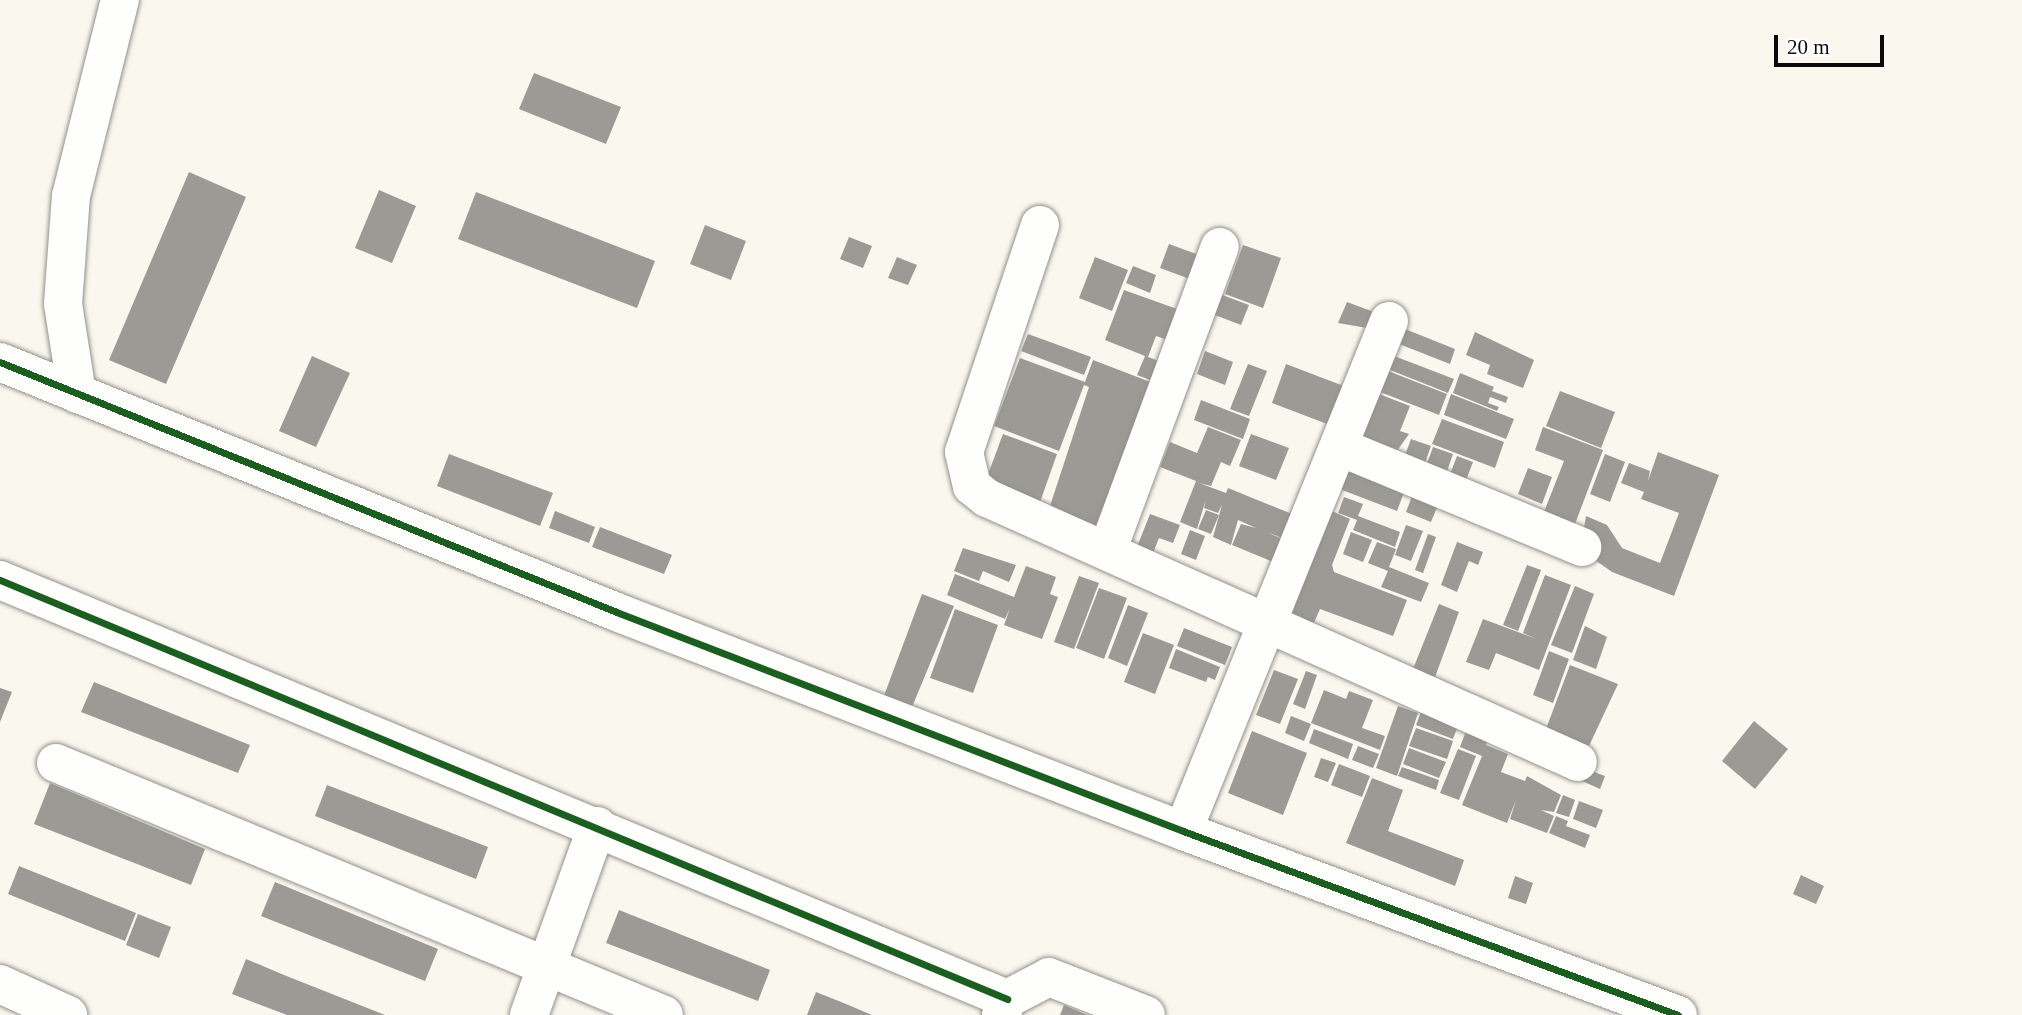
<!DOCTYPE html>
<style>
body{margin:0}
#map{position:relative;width:2022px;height:1015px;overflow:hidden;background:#faf7ee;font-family:"Times New Roman",serif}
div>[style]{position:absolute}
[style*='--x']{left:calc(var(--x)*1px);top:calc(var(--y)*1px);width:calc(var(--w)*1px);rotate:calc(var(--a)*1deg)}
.building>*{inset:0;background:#9c9a95}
.roads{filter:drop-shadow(0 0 2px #93918d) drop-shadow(0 0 2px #93918d)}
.minor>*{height:38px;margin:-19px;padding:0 19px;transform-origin:19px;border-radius:19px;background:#fefefc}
.cycleway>*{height:7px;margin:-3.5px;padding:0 3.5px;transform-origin:3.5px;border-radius:3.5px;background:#1b5e20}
span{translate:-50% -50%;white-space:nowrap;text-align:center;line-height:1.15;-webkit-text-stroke:7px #fff;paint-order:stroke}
.scale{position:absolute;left:1774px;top:35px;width:110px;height:32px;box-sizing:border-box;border:4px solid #0b0b0b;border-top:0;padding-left:9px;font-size:21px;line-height:24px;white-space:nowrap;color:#0b0b0b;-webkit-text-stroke:5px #fff;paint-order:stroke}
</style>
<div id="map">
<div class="building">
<i style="clip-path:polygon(534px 73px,621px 107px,606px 144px,519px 109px)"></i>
<i style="clip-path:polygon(189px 172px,246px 197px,166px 384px,109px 360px)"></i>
<i style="clip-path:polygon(379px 190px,416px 206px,392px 263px,355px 248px)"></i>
<i style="clip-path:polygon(476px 192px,655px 261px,637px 308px,458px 239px)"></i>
<i style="clip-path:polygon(705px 225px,746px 241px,731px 280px,690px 264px)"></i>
<i style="clip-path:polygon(849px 237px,872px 246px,863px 268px,840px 259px)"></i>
<i style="clip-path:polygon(1169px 244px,1207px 258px,1198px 282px,1160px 268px)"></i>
<i style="clip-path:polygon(1243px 245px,1281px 258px,1263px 308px,1225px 294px)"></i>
<i style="clip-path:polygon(897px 257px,917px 265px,908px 285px,888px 278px)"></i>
<i style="clip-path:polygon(1095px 257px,1128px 270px,1112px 311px,1079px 298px)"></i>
<i style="clip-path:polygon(1133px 266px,1156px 275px,1150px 293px,1126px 283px)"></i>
<i style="clip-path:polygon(1124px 290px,1191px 314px,1180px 344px,1156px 336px,1148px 357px,1170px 365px,1163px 385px,1137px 375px,1145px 356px,1105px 340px)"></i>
<i style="clip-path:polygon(1209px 290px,1249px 305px,1241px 325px,1202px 310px)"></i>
<i style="clip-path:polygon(1347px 302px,1374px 312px,1367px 328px,1338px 323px)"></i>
<i style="clip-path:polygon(1400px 327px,1455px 349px,1450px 364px,1394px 342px)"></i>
<i style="clip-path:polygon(1475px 332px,1534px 360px,1523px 388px,1487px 374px,1490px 365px,1466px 355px)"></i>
<i style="clip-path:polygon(1028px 334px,1091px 357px,1084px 375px,1021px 351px)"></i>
<i style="clip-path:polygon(1205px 351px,1233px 362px,1225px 385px,1197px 374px)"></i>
<i style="clip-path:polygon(1389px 354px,1454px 379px,1448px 393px,1385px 368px)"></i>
<i style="clip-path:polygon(312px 356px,350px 373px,316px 447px,279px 431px)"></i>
<i style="clip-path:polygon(1020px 358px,1085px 382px,1093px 360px,1153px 383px,1103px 532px,1049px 509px,1089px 387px,1084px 385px,1059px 451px,994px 426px)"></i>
<i style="clip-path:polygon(1248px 364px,1267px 371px,1249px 416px,1230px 409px)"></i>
<i style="clip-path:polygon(1286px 364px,1349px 388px,1335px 427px,1272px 403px)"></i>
<i style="clip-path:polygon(1383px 369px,1447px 394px,1439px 415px,1375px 390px)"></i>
<i style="clip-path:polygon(1460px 373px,1494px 387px,1492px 391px,1508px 397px,1506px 403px,1490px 397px,1488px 403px,1499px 407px,1497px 411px,1453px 393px)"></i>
<i style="clip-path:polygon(1560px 391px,1615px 412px,1601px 448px,1546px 426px)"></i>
<i style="clip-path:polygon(1379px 394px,1410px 406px,1400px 431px,1409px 434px,1392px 458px,1354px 442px)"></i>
<i style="clip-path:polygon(1451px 394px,1514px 419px,1506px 439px,1444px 415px)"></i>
<i style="clip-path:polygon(1201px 400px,1250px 419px,1243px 439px,1194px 420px)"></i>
<i style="clip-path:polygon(1442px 419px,1504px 442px,1495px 468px,1432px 444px)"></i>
<i style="clip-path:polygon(1208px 427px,1241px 440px,1230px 466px,1221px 462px,1211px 486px,1199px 483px,1226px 493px,1228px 488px,1292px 514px,1282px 538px,1267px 532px,1282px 539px,1273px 562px,1232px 545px,1241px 524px,1256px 528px,1238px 520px,1231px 545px,1213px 537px,1222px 505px,1218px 513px,1204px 508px,1206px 499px,1197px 529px,1180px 522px,1196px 481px,1160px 467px,1170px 442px,1197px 453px)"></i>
<i style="clip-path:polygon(1543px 427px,1603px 450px,1575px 524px,1544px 512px,1564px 461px,1535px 450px)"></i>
<i style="clip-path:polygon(1003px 434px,1057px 454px,1039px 505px,984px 485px)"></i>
<i style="clip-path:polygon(1251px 434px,1289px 448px,1276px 480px,1239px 466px)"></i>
<i style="clip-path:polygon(1411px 439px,1431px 446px,1424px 466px,1404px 458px)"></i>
<i style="clip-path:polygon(1433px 447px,1453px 454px,1445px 477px,1425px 469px)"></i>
<i style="clip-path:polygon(1658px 452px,1719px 475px,1674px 596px,1612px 572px,1595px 560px,1584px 528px,1586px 516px,1607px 525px,1622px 548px,1660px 563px,1679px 513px,1641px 499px,1644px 492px,1621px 483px,1629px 463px,1650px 471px,1648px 481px)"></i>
<i style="clip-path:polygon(449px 454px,553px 493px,540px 526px,437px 486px)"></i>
<i style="clip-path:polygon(1605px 454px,1625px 462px,1610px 502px,1590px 494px)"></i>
<i style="clip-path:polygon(1457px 456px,1473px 462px,1463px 488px,1447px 482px)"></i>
<i style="clip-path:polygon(1346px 464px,1406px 487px,1397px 511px,1337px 488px)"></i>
<i style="clip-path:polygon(1528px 468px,1552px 477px,1542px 504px,1518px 494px)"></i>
<i style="clip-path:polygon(1414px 491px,1440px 500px,1431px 522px,1406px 512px)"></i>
<i style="clip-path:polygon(1344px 497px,1363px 504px,1358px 516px,1400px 532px,1395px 547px,1353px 530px,1357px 520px,1338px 513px)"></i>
<i style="clip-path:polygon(1206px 510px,1219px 515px,1211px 534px,1198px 529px)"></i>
<i style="clip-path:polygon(555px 511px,595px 527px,589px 543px,549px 528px)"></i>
<i style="clip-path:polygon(1332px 511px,1350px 519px,1332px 565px,1334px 572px,1407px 600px,1393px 636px,1320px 609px,1309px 634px,1287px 626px)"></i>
<i style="clip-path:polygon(1150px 514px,1180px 525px,1173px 543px,1159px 538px,1149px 563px,1133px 557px)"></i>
<i style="clip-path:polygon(1406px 525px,1423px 531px,1411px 561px,1395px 555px)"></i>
<i style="clip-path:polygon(600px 527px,672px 555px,664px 574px,592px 547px)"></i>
<i style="clip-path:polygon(1190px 530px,1205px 536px,1196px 560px,1181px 554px)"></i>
<i style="clip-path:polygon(1351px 532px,1372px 540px,1363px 562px,1343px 554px)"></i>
<i style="clip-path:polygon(1428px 534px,1436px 537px,1423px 573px,1415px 570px)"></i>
<i style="clip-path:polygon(1377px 542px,1396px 549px,1389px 567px,1429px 583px,1421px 602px,1381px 587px,1388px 571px,1368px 563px)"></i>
<i style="clip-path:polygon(1457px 542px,1483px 552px,1478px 565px,1469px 561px,1457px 592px,1441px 585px)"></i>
<i style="clip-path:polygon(963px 548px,1016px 565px,1009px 582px,983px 571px,979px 581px,954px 571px)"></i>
<i style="clip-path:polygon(1527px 565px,1541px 570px,1518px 631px,1503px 625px)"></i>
<i style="clip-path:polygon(1026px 566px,1056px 577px,1050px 594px,1058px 597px,1042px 639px,1004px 625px,1010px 608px,1005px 619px,947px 595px,955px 574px,1014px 597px)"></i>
<i style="clip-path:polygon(1545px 575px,1571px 585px,1539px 670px,1496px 653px,1489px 670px,1466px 662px,1483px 619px,1537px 639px,1523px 633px)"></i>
<i style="clip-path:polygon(1079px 576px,1099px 583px,1074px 649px,1054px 642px)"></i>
<i style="clip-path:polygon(1575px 586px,1594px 594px,1572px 653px,1551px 645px)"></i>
<i style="clip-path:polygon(1099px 588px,1127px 598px,1104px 659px,1076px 648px)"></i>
<i style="clip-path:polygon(922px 594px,954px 606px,907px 719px,879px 709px)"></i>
<i style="clip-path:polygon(1439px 604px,1459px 612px,1435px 677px,1413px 669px)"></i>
<i style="clip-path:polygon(1128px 605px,1148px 613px,1127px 666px,1108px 658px)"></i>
<i style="clip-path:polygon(955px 609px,998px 625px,973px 693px,930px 678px)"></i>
<i style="clip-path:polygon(1585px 626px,1607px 637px,1596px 669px,1573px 660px)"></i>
<i style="clip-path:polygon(1184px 628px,1232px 647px,1225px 665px,1177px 646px)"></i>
<i style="clip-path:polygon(1143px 633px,1174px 645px,1155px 694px,1124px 682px)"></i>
<i style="clip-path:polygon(1176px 649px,1220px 667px,1215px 680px,1208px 677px,1206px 682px,1169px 668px)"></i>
<i style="clip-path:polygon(1549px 651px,1569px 659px,1553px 703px,1533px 695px)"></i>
<i style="clip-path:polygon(1570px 665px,1618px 684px,1589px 746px,1546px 729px)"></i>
<i style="clip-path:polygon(1274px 670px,1298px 679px,1280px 724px,1256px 715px)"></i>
<i style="clip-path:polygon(1306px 671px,1317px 675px,1305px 709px,1293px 704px)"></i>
<i style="clip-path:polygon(94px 682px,250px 745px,238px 773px,81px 712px)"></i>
<i style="clip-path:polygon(0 688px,12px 692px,0 722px)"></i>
<i style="clip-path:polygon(1324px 690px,1346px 699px,1349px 691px,1373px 700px,1362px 728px,1385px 736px,1380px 750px,1311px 723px)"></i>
<i style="clip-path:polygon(1398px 706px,1418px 713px,1397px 776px,1376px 768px)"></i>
<i style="clip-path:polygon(1421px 712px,1458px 726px,1453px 739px,1416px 725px)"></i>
<i style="clip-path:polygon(1291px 716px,1311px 724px,1304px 741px,1285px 733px)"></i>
<i style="clip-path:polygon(1754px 721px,1788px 749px,1755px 789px,1722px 761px)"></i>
<i style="clip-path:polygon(1416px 728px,1453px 741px,1447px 759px,1409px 746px)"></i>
<i style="clip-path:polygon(1314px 729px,1353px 744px,1348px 759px,1309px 743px)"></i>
<i style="clip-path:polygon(1252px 731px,1307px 753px,1283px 815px,1228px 793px)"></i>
<i style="clip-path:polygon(1466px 731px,1488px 739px,1486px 745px,1508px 754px,1501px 772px,1525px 781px,1527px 776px,1561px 795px,1554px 812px,1541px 810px,1554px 816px,1547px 833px,1510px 819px,1516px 800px,1507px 823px,1462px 805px,1482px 756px,1460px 747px)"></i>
<i style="clip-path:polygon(1358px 746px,1379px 754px,1373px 768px,1352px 760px)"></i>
<i style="clip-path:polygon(1409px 748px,1446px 762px,1439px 778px,1403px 764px)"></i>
<i style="clip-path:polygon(1458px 749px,1476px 756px,1459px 800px,1440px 793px)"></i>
<i style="clip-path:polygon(1321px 758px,1336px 763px,1328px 782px,1314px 777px)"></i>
<i style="clip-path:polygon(1339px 764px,1370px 776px,1362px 797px,1331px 785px)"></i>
<i style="clip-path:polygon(1402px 767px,1439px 780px,1436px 790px,1398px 776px)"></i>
<i style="clip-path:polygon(1586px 769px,1605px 776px,1600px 789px,1582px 781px)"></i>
<i style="clip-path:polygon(1372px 778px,1403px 790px,1388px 831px,1464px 860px,1455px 886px,1346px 843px)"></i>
<i style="clip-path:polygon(50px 783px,205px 849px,191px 885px,34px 824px)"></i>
<i style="clip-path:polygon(327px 785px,488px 847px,476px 879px,315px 816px)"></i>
<i style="clip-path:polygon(1563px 795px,1575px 800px,1569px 817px,1556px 813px)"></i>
<i style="clip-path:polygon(1579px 801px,1603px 810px,1596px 828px,1573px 819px)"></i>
<i style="clip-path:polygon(1556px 816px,1568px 821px,1566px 826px,1590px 835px,1585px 848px,1549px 833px)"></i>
<i style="clip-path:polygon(19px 866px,136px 913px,125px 941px,8px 894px)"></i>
<i style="clip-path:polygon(1801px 875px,1824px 886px,1816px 904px,1793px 894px)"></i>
<i style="clip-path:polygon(1515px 876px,1533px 883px,1526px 904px,1508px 898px)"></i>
<i style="clip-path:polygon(275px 882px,438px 949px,425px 981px,261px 916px)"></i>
<i style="clip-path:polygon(619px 910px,770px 970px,758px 1001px,606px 943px)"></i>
<i style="clip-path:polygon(138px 914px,171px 927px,159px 958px,126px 945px)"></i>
<i style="clip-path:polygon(246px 959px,284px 975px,385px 1015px,287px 1015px,232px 994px)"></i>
<i style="clip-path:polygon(816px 992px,846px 1004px,872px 1015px,807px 1015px)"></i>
<i style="clip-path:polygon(1064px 1005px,1087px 1015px,1060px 1015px)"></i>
</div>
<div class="roads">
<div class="minor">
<i style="--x:1040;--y:225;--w:239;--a:108.5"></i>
<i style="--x:964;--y:452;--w:35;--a:77"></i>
<i style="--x:972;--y:486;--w:19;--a:39"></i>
<i style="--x:987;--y:498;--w:647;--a:24.07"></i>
<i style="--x:0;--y:362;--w:668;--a:22.07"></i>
<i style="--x:619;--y:613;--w:605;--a:21.13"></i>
<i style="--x:1183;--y:831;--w:528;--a:20.39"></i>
<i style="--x:77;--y:394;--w:91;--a:-98.8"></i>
<i style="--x:63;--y:304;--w:108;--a:-85.8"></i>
<i style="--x:71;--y:196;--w:202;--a:-76"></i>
<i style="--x:1342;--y:448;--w:260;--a:22.4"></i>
<i style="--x:1108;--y:549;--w:322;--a:-69.7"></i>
<i style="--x:0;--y:580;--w:1091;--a:22.59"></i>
<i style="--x:56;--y:763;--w:658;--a:22.51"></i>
<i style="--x:1183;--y:831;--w:550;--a:-68.01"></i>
<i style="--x:0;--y:984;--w:75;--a:24.5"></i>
<i style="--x:529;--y:1015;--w:201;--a:-70.2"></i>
<i style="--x:1001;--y:1015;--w:17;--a:-69"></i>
<i style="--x:1007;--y:999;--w:47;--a:-27.6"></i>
<i style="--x:1049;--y:977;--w:104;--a:21.4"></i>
</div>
</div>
<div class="cycleway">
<i style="--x:0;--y:362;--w:668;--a:22.07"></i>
<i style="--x:619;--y:613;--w:605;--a:21.13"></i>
<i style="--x:1183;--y:831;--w:528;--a:20.39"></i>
<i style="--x:0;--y:580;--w:1091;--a:22.59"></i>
</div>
<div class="scale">20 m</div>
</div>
